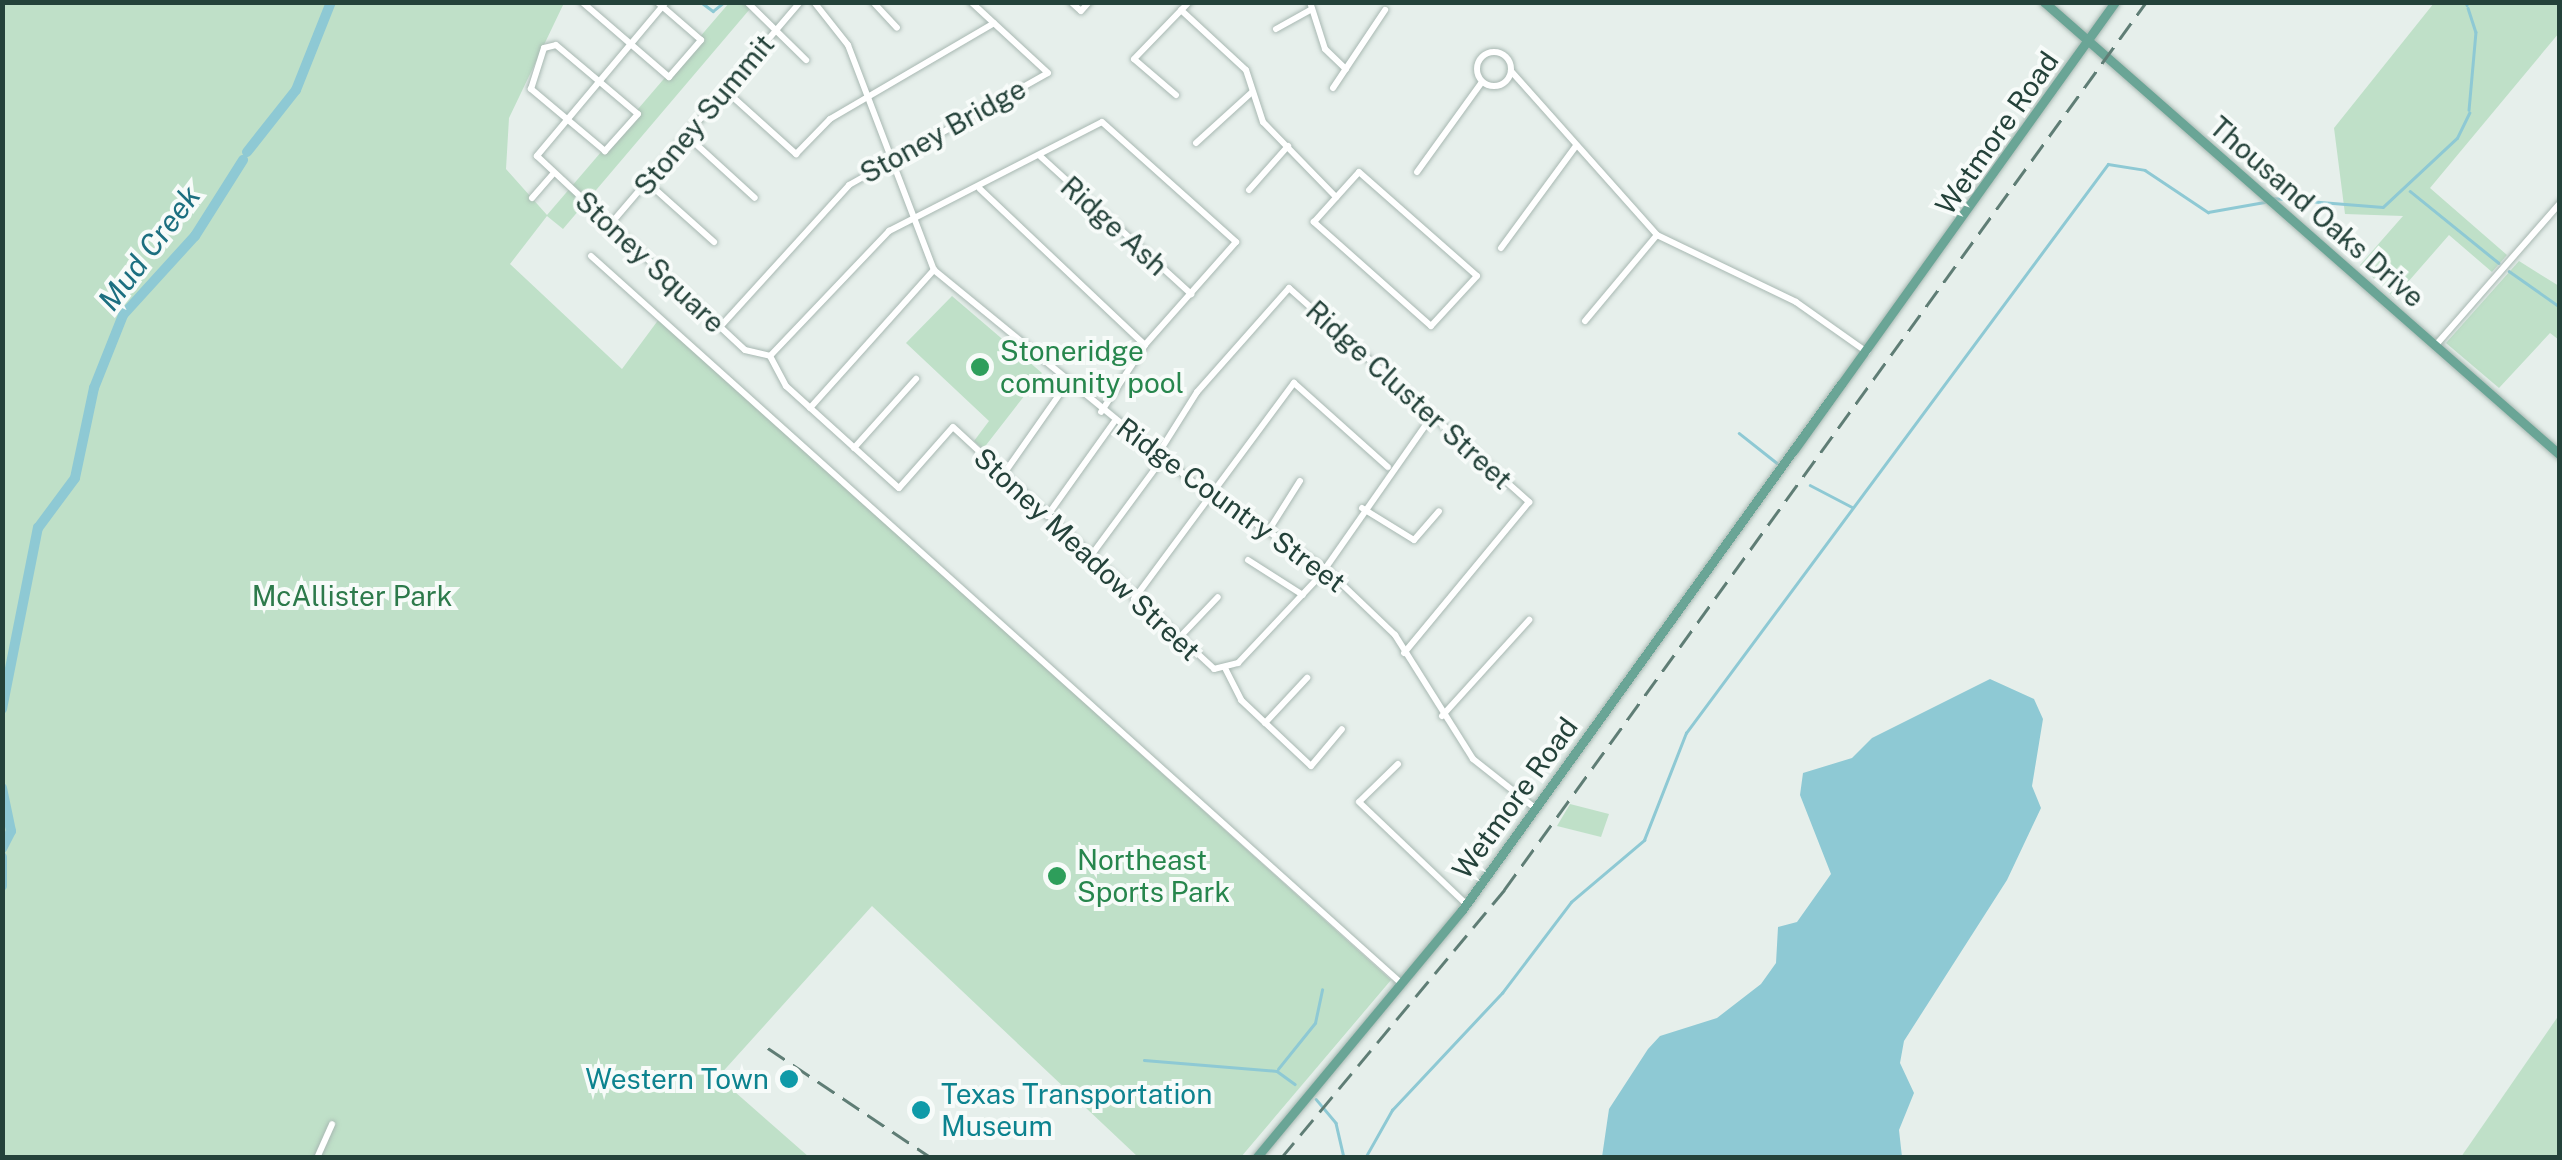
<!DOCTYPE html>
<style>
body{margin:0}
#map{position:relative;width:2562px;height:1160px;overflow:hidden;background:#e6efeb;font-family:"Public Sans",sans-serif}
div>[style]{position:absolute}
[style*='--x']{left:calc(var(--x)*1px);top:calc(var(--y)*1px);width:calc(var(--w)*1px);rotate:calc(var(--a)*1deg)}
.green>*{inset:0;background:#bfe0c8}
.water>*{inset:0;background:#8ec9d4}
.stream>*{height:2.5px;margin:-1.25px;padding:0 1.25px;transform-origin:1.25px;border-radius:1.25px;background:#8ec9d4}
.river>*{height:10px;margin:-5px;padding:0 5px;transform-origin:5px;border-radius:5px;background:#8ec9d4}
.roads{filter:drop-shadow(0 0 2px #a8b8b2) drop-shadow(0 0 2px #a8b8b2)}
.minor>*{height:6px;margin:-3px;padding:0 3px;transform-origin:3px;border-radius:3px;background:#fff}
.minor>.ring{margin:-3px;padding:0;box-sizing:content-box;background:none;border:6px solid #fff;border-radius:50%}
.major>*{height:9px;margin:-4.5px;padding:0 4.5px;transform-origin:4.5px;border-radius:4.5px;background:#6aa596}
.rail>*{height:2.5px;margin-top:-1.25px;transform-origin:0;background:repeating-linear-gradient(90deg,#5f7d75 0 20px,transparent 0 30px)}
.dots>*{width:28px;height:28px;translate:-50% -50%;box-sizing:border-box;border:5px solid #f7fbf9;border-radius:50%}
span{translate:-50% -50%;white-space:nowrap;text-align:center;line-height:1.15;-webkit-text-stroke:8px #f7fbf9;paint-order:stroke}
.street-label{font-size:28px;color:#24423a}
.leisure-label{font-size:28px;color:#27864d}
.left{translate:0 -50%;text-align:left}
.park-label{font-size:28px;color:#2d7a4b}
.culture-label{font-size:28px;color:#0d838f}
.right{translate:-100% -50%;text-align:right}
.water-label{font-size:30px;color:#1c6f80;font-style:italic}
.frame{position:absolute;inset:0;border:5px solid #24423a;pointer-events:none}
</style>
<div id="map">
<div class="green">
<i style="clip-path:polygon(3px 3px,564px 3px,509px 118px,506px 169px,547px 215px,729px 3px,755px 3px,563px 229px,547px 216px,510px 264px,622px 369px,659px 319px,1391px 980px,1241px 1157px,1138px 1157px,872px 906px,718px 1077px,809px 1157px,3px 1157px)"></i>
<i style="clip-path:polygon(2434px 3px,2559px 3px,2559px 33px,2430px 188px,2507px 255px,2492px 272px,2449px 235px,2394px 298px,2360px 265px,2403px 216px,2345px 214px,2334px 128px)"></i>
<i style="clip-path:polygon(2519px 261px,2559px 286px,2559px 340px,2550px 333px,2499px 388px,2446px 343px)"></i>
<i style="clip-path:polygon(952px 296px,1042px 373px,983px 449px,974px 441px,989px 421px,906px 343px)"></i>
<i style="clip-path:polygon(1570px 804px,1609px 814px,1601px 837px,1557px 826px)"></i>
<i style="clip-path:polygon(2559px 1015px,2559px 1157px,2461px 1157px)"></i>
</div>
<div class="water">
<i style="clip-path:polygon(1990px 679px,2034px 699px,2043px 719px,2032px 786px,2041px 808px,2007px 880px,1904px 1041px,1900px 1063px,1914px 1093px,1899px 1130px,1902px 1157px,1602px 1157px,1609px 1109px,1648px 1049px,1660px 1036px,1717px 1018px,1761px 984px,1776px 963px,1778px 927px,1797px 922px,1831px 874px,1800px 795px,1803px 773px,1852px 758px,1872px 738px)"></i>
</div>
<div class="stream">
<i style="--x:701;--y:2;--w:15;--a:37"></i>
<i style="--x:713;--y:11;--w:14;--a:-39"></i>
<i style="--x:2466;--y:2;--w:3;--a:72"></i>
<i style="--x:2468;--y:8;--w:25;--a:72"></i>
<i style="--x:2476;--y:32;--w:78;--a:95.1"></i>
<i style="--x:2410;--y:191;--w:114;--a:39"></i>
<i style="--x:2271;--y:198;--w:112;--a:4.6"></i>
<i style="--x:2383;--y:207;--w:101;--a:-43"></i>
<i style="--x:2457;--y:138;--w:28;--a:-64"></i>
<i style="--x:2509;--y:271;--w:62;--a:35.2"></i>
<i style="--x:1739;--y:433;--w:48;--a:38.3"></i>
<i style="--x:1810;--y:485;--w:47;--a:27.6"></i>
<i style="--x:1144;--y:1060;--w:133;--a:4.7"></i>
<i style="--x:1277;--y:1071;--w:22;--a:36"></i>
<i style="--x:1278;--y:1069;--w:59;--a:-51.2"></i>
<i style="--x:1315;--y:1023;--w:34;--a:-78"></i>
<i style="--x:1316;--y:1099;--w:31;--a:50"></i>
<i style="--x:1336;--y:1123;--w:36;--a:77"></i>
<i style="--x:1365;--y:1158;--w:55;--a:-60.6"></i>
<i style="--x:1392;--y:1110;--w:161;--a:-46.8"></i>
<i style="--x:1502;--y:993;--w:114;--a:-52.8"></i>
<i style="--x:1571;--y:902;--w:96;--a:-40.3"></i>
<i style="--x:1644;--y:840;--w:115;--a:-68.6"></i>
<i style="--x:1686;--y:733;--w:708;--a:-53.44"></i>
<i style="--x:2108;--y:164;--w:37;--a:9"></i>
<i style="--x:2145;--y:170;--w:76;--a:33.7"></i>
<i style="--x:2208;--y:212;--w:57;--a:-10.1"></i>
</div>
<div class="river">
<i style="--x:247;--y:152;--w:79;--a:-51.7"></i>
<i style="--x:296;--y:90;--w:95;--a:-68.3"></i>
<i style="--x:2;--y:709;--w:185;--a:-78.8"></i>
<i style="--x:38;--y:528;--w:62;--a:-53.5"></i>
<i style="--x:75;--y:478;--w:92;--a:-78.1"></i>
<i style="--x:94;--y:388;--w:79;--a:-68.3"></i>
<i style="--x:123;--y:315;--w:107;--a:-47.7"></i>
<i style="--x:195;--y:236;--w:90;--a:-57.7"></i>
<i style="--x:2;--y:788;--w:44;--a:78.2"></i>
<i style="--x:11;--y:831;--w:20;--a:117"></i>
<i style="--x:2;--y:857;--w:29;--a:90"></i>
</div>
<div class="roads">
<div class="minor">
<i style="--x:582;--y:2;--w:115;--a:40.8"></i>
<i style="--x:669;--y:77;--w:49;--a:-49.1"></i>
<i style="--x:701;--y:40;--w:58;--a:-139.2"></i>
<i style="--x:666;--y:2;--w:201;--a:130"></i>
<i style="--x:537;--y:156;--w:284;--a:43"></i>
<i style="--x:745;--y:350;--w:26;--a:13"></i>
<i style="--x:747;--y:2;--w:83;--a:44.5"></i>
<i style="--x:814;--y:2;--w:55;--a:51.7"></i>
<i style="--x:848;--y:45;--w:241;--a:69.1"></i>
<i style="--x:934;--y:270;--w:343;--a:39.3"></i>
<i style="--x:1199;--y:487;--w:150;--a:32.7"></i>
<i style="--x:1325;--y:568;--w:97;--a:43.7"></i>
<i style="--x:1395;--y:635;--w:146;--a:57.8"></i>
<i style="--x:1473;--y:759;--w:79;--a:38.3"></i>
<i style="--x:873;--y:2;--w:35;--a:47"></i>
<i style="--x:1071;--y:2;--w:13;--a:42"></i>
<i style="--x:1081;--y:11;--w:12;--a:-48"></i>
<i style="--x:1310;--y:2;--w:49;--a:72.3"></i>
<i style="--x:1325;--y:49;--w:29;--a:44"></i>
<i style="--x:1181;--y:10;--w:88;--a:42.7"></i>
<i style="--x:1246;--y:70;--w:55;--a:71.9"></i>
<i style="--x:1263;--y:122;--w:105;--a:45.8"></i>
<i style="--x:1276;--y:29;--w:41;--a:-29.1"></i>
<i style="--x:556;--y:45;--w:107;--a:40.1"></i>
<i style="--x:638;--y:114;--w:50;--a:131.7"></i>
<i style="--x:605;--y:151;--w:97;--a:-140"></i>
<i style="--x:531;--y:89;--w:43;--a:-72.4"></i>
<i style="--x:544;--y:48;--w:12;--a:-14"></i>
<i class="ring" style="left:1477px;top:52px;width:28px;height:28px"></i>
<i style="--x:1511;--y:71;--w:220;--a:48.3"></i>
<i style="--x:1657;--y:235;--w:154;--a:25.7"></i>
<i style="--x:1796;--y:302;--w:87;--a:35.2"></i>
<i style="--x:1333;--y:88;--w:94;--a:-56.3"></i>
<i style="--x:725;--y:90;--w:96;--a:42"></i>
<i style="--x:796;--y:154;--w:49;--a:-45.8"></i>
<i style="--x:830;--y:119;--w:190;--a:-30.3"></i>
<i style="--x:1176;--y:95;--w:55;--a:-139.4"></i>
<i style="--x:1134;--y:59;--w:79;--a:-46"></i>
<i style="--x:686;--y:135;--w:93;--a:42.4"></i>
<i style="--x:1196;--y:143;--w:76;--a:-42.3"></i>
<i style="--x:1040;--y:156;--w:205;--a:42.4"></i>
<i style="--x:1359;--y:172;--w:157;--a:41.4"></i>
<i style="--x:1477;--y:276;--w:68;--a:132.6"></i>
<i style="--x:1431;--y:326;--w:157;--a:-138.4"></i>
<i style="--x:1314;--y:222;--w:67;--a:-48"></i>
<i style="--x:1417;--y:172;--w:111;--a:-54.2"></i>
<i style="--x:647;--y:182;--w:90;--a:41.8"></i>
<i style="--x:980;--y:189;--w:227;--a:43.4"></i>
<i style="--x:1249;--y:190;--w:59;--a:-48.4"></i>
<i style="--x:532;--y:198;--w:33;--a:-49"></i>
<i style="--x:608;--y:227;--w:296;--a:-49.5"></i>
<i style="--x:1501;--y:248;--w:127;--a:-53.7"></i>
<i style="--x:591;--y:256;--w:1088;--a:41.91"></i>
<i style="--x:1585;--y:321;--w:112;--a:-50.1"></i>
<i style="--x:720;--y:327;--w:192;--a:-47.7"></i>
<i style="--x:849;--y:185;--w:228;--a:-29.4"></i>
<i style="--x:1048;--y:73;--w:105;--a:-137.3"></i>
<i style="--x:2435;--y:346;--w:190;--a:-48.8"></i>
<i style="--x:770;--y:356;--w:34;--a:62"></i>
<i style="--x:786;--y:386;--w:152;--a:42.1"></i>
<i style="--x:899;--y:488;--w:81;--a:-48.5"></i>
<i style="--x:953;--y:427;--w:356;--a:42.8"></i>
<i style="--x:1214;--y:669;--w:25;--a:-14"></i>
<i style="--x:1238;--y:663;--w:120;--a:-46.7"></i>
<i style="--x:1320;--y:576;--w:195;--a:-55"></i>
<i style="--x:770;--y:356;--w:173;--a:-46.4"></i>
<i style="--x:889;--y:231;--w:239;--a:-27.1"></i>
<i style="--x:1102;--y:122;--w:180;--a:41.8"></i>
<i style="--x:1236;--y:242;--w:137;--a:131.5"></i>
<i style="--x:1145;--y:345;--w:80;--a:123.3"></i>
<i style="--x:810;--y:408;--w:186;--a:-48.1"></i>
<i style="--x:854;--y:448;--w:93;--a:-48.1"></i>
<i style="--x:1158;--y:454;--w:73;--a:-57.8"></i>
<i style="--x:1197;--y:392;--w:139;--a:-48.5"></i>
<i style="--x:1289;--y:288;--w:322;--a:41.7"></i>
<i style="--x:1529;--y:502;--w:196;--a:129.6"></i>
<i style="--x:1003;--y:475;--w:110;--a:-55"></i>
<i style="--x:1362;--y:508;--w:61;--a:31.6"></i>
<i style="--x:1414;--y:540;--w:38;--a:-49"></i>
<i style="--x:1047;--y:516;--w:115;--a:-54.5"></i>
<i style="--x:1269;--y:530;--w:58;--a:-57.7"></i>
<i style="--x:1090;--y:557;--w:123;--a:-53.6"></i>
<i style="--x:1248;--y:560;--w:65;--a:32.5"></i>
<i style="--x:1134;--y:599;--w:269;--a:-53.5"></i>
<i style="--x:1294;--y:383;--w:126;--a:41.8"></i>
<i style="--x:1177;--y:640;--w:59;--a:-46.4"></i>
<i style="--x:1225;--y:668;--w:36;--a:63"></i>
<i style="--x:1241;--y:700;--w:96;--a:43.3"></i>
<i style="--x:1311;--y:766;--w:48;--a:-50"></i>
<i style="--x:1442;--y:716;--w:130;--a:-47.8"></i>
<i style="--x:1265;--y:723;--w:62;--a:-47"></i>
<i style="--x:1398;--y:764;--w:54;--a:135.7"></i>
<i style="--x:1359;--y:802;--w:148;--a:43.6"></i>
<i style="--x:317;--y:1158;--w:37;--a:-66"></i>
</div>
<div class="major">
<i style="--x:2044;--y:2;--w:687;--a:41.28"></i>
<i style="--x:1794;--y:450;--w:551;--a:-54.38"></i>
<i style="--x:1256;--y:1158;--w:322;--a:-50.3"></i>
<i style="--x:1462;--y:910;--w:648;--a:-54.23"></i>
</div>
</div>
<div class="rail">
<i style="--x:768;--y:1048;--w:197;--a:33.9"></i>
<i style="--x:1281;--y:1158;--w:349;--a:-50.2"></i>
<i style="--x:1504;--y:890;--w:1096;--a:-54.13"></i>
</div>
<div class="dots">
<i style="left:980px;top:367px;background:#2e9e5b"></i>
<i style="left:1057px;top:876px;background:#2e9e5b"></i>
<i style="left:789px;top:1079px;background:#0f9aa8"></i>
<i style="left:921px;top:1110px;background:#0f9aa8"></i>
</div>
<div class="street-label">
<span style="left:704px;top:115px;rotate:-50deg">Stoney Summit</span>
<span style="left:943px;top:131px;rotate:-29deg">Stoney Bridge</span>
<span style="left:1997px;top:133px;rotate:-55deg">Wetmore Road</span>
<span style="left:2317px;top:212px;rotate:41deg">Thousand Oaks Drive</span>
<span style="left:1114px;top:226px;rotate:42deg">Ridge Ash</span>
<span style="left:650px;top:262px;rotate:43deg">Stoney Square</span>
<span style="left:1409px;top:395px;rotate:42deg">Ridge Cluster Street</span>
<span style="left:1231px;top:505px;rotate:36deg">Ridge Country Street</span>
<span style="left:1087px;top:554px;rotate:43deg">Stoney Meadow Street</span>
<span style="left:1515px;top:798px;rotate:-54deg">Wetmore Road</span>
</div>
<div class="leisure-label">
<span class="left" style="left:1000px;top:367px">Stoneridge<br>comunity pool</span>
<span class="left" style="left:1077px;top:876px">Northeast<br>Sports Park</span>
</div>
<div class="park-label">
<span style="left:352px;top:596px">McAllister Park</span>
</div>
<div class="culture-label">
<span class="right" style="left:769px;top:1079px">Western Town</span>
<span class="left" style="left:941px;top:1110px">Texas Transportation<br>Museum</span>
</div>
<div class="water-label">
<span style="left:149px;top:248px;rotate:-53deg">Mud Creek</span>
</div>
<div class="frame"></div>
</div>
